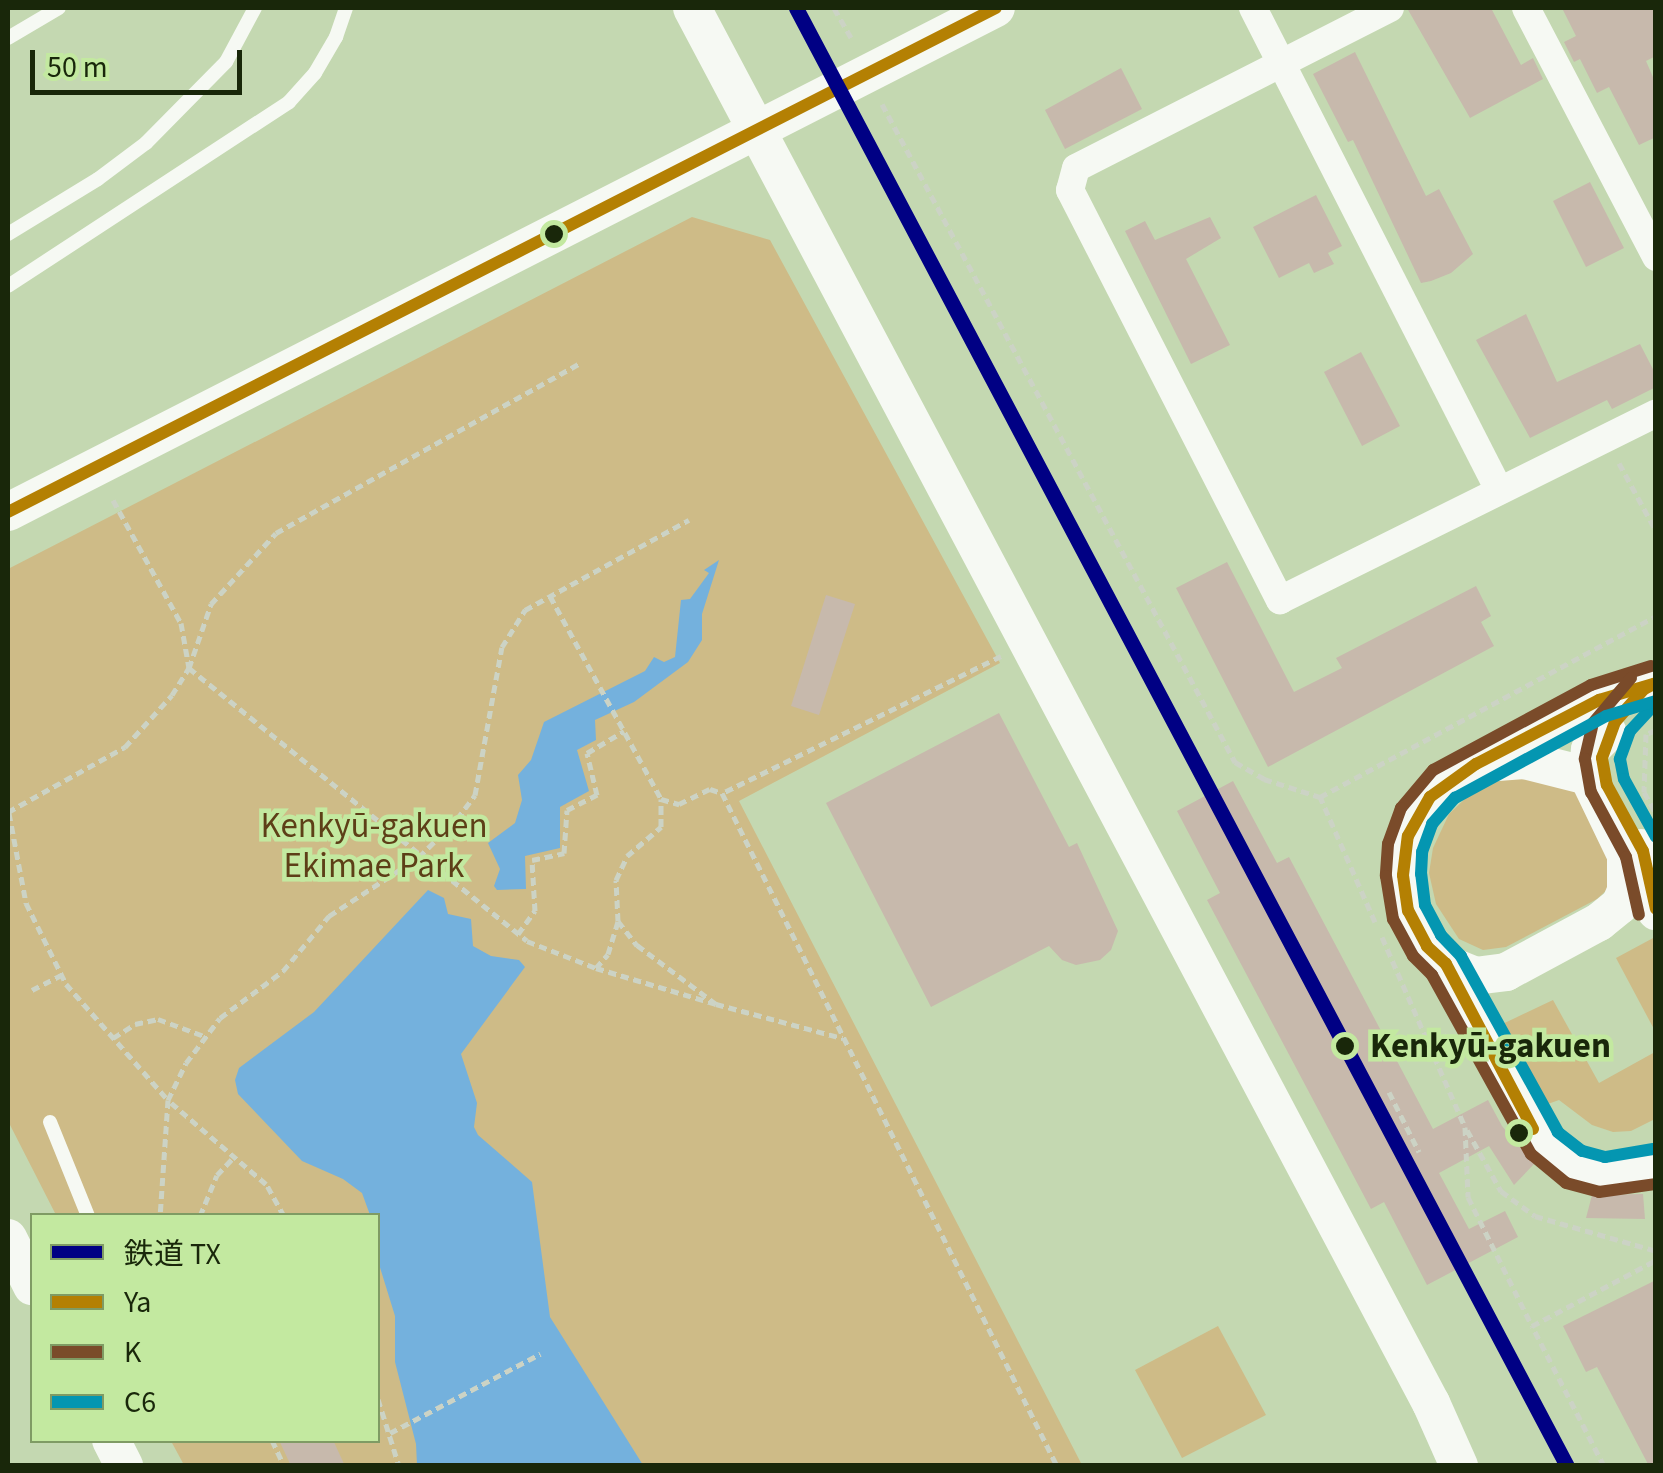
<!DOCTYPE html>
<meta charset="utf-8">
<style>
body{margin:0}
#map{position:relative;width:1663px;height:1473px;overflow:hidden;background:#c4d8b1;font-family:"Source Sans 3","Noto Sans JP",sans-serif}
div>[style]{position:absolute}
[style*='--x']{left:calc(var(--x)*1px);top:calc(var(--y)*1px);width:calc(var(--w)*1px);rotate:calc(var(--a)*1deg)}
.green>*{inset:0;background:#cebb87}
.water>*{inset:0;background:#74b1dd}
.building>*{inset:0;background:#c7b9ac}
.path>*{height:5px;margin-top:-2.5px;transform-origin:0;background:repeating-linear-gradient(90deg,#ccd3c5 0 8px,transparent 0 13px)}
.lane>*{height:14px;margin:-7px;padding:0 7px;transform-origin:7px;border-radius:7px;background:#f6f9f3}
.street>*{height:28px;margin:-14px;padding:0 14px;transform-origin:14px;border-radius:14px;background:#f6f9f3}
.secondary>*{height:38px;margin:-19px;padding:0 19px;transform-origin:19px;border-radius:19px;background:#f6f9f3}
.bus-1>*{height:12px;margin:-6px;padding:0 6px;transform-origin:6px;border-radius:6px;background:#b48003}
.bus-2>*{height:12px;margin:-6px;padding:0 6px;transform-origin:6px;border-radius:6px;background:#7a4b2a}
.bus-3>*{height:12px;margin:-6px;padding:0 6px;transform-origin:6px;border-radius:6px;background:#0496b1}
.rail-1>*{height:15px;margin:-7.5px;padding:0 7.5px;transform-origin:7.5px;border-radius:7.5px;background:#000084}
.dots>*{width:28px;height:28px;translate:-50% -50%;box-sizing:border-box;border:5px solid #c3e9a0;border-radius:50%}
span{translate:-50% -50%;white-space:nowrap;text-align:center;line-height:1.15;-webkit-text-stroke:9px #c3e9a0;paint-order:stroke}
.park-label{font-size:35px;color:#5d3f17}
.stop-label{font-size:35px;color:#19270a;font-weight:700}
.left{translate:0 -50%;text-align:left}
.frame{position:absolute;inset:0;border:10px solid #19270a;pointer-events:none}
.legend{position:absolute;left:30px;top:1213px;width:350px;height:230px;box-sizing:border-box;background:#c3e9a0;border:2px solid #7f9b64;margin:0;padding:12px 18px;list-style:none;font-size:30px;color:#19270a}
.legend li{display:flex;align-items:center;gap:20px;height:50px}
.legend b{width:50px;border:2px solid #7f9b64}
.scale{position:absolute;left:30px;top:50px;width:212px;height:45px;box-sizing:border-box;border:5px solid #19270a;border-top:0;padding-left:12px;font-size:30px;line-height:35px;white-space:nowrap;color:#19270a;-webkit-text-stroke:8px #c3e9a0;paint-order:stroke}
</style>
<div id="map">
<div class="green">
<i style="clip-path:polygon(692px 217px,770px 240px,1000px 663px,739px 801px,1082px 1465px,184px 1465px,171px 1441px,378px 1440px,378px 1216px,56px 1215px,8px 1121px,8px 569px)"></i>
<i style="clip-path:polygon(1518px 777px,1583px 791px,1612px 842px,1612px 885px,1597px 899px,1506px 947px,1483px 950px,1459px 939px,1436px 904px,1429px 873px,1433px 848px,1449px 814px,1467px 797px,1486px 784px)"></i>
<i style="clip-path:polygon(1655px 937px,1655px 1031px,1616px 958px)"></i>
<i style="clip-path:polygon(1553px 1000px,1599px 1083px,1655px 1052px,1655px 1119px,1631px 1131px,1613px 1132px,1592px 1125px,1559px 1100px,1545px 1105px,1494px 1028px)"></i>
<i style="clip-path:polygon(1218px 1326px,1266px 1415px,1182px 1458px,1135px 1370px)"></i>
</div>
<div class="water">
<i style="clip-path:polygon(719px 560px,702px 614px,702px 640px,688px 662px,634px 702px,595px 720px,596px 740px,577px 750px,589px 791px,560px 807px,560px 848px,525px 856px,526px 889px,497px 890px,494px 886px,500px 869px,488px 843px,515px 823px,522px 800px,518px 775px,531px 760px,544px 722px,645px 671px,654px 657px,664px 662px,675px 657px,681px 600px,690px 599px,709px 573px,704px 570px)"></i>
<i style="clip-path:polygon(428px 890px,444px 898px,448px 914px,471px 919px,473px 946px,491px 956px,519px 960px,525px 967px,461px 1054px,477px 1103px,474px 1127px,478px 1135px,532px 1182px,550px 1317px,643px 1465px,417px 1465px,416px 1444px,395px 1362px,395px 1316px,378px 1261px,378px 1216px,370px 1215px,362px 1193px,343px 1179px,302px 1161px,238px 1094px,235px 1080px,239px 1068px,314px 1012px)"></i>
</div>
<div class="building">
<i style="clip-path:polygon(1407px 8px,1491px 8px,1521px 65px,1533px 58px,1543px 79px,1470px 118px)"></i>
<i style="clip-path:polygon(1562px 8px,1656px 8px,1656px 56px,1646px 61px,1656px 84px,1656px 137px,1639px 145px,1609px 87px,1597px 93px,1580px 59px,1574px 62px,1564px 42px,1576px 36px)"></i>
<i style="clip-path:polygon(1355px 52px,1426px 196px,1439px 189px,1473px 254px,1451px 273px,1431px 281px,1421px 283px,1353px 140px,1348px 142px,1313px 74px)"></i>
<i style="clip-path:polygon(1121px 68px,1142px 109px,1065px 149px,1045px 110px)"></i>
<i style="clip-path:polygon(1590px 182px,1624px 248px,1586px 267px,1553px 201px)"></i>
<i style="clip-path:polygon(1316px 195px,1342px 246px,1328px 253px,1334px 264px,1314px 273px,1309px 263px,1279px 278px,1253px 227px)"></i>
<i style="clip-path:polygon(1210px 217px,1221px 238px,1186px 259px,1230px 345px,1191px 364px,1125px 231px,1145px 221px,1155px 240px)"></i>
<i style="clip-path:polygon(1526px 314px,1557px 382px,1640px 344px,1656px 375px,1656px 387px,1612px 409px,1607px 400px,1530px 438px,1476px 340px)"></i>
<i style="clip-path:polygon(1361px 352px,1400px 426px,1362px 446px,1324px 372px)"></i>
<i style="clip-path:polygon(1227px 562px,1294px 692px,1342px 668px,1336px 658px,1476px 586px,1491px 616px,1481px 622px,1494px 646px,1268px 767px,1176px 588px)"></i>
<i style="clip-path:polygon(826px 595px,855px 604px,819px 715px,791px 706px)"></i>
<i style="clip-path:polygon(999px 713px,1069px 847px,1077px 843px,1118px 931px,1111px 950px,1100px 960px,1076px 965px,1062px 960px,1049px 946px,931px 1007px,826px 803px)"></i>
<i style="clip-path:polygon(1233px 781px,1277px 863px,1289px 857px,1433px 1129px,1488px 1100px,1502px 1126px,1534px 1164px,1514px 1185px,1489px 1146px,1439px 1173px,1469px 1229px,1505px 1211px,1518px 1237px,1427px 1285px,1384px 1202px,1371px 1209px,1207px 900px,1220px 893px,1177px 811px)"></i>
<i style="clip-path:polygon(1643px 1194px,1645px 1219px,1586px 1218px,1592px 1195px)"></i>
<i style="clip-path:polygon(1656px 1280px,1656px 1466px,1649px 1466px,1597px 1367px,1586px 1372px,1563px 1326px)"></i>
<i style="clip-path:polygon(279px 1440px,333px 1440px,345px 1466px,291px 1466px)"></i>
</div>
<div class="path">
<i style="--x:834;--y:8;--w:34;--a:60"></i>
<i style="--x:882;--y:104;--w:747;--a:61.79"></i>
<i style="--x:1235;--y:762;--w:34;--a:30"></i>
<i style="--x:1264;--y:779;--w:59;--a:17.8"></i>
<i style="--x:1619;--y:463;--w:77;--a:61.4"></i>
<i style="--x:113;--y:500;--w:141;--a:61.1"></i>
<i style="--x:181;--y:623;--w:46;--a:79.9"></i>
<i style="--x:189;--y:668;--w:68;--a:-71"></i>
<i style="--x:211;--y:604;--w:96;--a:-47.5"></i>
<i style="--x:276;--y:533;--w:347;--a:-29.2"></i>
<i style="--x:550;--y:596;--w:231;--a:61.3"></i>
<i style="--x:1001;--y:656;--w:311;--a:153.8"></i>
<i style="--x:722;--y:793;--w:752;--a:63.54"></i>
<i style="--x:1656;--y:730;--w:11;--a:158"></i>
<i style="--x:1646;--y:734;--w:58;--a:92"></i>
<i style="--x:1644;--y:792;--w:25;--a:61"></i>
<i style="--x:8;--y:812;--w:134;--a:-29.1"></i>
<i style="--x:125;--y:747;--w:70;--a:-47.9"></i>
<i style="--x:172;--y:695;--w:32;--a:-58"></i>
<i style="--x:189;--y:668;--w:434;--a:38.9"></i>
<i style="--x:527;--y:941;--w:74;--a:21.4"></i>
<i style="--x:596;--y:968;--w:125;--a:16.7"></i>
<i style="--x:9;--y:813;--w:92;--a:79.3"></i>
<i style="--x:26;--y:903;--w:90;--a:63.7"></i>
<i style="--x:66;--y:984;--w:154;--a:48.7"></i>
<i style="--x:168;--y:1100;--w:116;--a:93.9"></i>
<i style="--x:618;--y:921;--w:31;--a:52"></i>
<i style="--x:637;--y:945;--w:99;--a:36.8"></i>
<i style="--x:716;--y:1004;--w:131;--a:15.1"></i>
<i style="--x:1375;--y:922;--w:137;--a:-113.7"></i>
<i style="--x:1320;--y:797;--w:382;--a:-28.3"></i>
<i style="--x:518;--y:934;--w:29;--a:-54"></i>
<i style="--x:535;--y:911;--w:51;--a:-93.4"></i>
<i style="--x:532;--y:860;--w:33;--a:-12"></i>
<i style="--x:564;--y:853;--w:43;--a:-86"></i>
<i style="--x:567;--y:810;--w:34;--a:-27"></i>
<i style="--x:597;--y:795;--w:43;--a:-103.4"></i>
<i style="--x:587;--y:753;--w:43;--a:-30.7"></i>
<i style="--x:1382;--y:937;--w:207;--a:66.4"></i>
<i style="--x:1465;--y:1127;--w:70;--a:87.5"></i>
<i style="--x:1468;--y:1197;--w:144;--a:63.6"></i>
<i style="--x:596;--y:968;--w:18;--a:-49"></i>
<i style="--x:608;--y:954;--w:34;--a:-73"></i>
<i style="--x:618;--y:921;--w:41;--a:-92.8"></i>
<i style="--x:616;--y:880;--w:26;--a:-65"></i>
<i style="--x:627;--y:856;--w:45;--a:-40.5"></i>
<i style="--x:661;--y:827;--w:28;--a:-90"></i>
<i style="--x:661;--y:799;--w:19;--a:16"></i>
<i style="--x:679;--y:804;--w:34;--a:-26"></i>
<i style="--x:710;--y:789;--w:13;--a:18"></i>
<i style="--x:32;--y:990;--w:33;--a:-27"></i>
<i style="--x:113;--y:1038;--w:26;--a:-32"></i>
<i style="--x:135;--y:1024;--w:24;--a:-12"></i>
<i style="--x:158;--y:1019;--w:49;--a:20.3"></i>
<i style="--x:1429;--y:1045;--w:23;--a:-29"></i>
<i style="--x:1389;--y:1092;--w:67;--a:63.4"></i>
<i style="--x:1467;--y:1130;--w:70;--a:60.9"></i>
<i style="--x:1501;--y:1191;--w:42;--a:36.3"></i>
<i style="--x:1535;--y:1216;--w:126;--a:16.1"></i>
<i style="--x:200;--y:1216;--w:44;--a:-67.5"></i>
<i style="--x:217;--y:1175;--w:23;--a:-47"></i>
<i style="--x:284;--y:1216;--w:37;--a:-119"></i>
<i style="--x:266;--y:1184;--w:129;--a:-139.4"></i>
<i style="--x:168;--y:1100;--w:41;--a:-64.1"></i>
<i style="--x:186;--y:1063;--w:56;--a:-52.9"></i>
<i style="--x:220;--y:1018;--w:79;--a:-36.7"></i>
<i style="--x:283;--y:971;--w:72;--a:-50.1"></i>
<i style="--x:329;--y:916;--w:108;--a:-33.2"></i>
<i style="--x:419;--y:857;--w:54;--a:-45"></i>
<i style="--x:457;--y:819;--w:30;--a:-53"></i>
<i style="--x:475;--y:795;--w:150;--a:-79.7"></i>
<i style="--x:502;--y:647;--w:44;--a:-58.1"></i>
<i style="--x:525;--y:610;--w:187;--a:-28.8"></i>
<i style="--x:378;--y:1399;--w:70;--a:72.6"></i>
<i style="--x:390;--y:1433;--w:170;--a:-27.8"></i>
<i style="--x:272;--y:1440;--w:29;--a:65"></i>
<i style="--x:1604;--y:1466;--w:157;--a:-117.2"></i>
<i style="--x:1532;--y:1326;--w:140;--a:-28"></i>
</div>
<div class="lane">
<i style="--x:8;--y:38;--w:59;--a:-30.5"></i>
<i style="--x:8;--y:234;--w:105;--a:-31.4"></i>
<i style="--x:98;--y:179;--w:60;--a:-36.9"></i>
<i style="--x:146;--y:143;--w:114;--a:-45.4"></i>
<i style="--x:226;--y:62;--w:61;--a:-61.8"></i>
<i style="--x:8;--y:286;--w:336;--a:-33.2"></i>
<i style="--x:289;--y:102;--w:39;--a:-48"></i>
<i style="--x:315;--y:73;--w:42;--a:-59.7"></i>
<i style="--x:336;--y:37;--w:31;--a:-71"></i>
<i style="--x:50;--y:1122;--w:101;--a:68"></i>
</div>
<div class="street">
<i style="--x:1253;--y:8;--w:541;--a:62.96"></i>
<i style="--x:1390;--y:8;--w:352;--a:153"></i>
<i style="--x:1076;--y:168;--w:23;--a:105"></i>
<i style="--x:1070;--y:190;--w:461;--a:62.9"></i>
<i style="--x:1280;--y:600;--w:420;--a:-26.4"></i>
<i style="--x:1526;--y:8;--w:281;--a:62.4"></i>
</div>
<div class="secondary">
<i style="--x:692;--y:8;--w:1579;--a:62.09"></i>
<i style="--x:1431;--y:1403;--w:69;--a:66"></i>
<i style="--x:8;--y:512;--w:1109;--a:-27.03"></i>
<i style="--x:1656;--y:683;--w:59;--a:163.4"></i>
<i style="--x:1599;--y:700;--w:176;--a:151.5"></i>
<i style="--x:1444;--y:784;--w:41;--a:131.1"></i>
<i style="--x:1417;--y:815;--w:35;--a:110"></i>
<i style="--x:1405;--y:848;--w:27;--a:94"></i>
<i style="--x:1403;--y:875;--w:36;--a:82"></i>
<i style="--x:1408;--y:911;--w:40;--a:62"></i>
<i style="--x:1427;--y:946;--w:26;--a:43"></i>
<i style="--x:1446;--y:964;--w:204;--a:61.3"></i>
<i style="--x:1544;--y:1143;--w:38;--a:39"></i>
<i style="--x:1574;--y:1167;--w:31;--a:15"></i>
<i style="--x:1604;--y:1175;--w:53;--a:-9.8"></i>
<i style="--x:1484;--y:763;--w:40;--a:-4.3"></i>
<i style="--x:1524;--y:760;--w:66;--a:14"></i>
<i style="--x:1641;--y:848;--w:65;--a:76.6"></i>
<i style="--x:1446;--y:964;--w:31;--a:22"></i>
<i style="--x:1475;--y:976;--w:31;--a:-7"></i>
<i style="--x:1506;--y:972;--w:106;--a:-28.3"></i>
<i style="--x:1599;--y:922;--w:27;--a:-39"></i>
<i style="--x:1620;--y:905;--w:15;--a:-67"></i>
<i style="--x:1626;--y:891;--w:36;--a:-90"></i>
<i style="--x:1626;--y:855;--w:88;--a:-115.7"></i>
<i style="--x:1588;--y:776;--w:26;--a:-86"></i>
<i style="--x:1590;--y:750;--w:25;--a:-45"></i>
<i style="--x:8;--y:1238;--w:54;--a:63.4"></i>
<i style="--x:111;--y:1440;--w:29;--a:63"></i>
</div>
<div class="bus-1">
<i style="--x:8;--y:512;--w:1109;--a:-27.03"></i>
<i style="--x:1656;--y:683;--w:13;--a:153"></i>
<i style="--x:1644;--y:689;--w:44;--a:131.3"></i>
<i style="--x:1615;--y:722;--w:38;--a:110"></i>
<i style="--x:1602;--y:758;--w:27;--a:80"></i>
<i style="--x:1607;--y:785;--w:75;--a:61.4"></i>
<i style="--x:1643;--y:851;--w:59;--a:77.4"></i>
<i style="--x:1533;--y:1129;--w:187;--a:-117.8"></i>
<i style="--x:1446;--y:964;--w:26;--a:-137"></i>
<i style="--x:1427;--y:946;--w:40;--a:-118"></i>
<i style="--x:1408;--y:911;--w:36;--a:-98"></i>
<i style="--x:1403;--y:875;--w:39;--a:-83"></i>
<i style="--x:1408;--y:836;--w:45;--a:-60.6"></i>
<i style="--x:1430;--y:797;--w:57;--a:-35.7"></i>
<i style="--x:1476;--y:764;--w:139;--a:-27.5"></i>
<i style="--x:1599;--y:700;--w:59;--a:-16.6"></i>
</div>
<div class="bus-2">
<i style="--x:1651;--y:666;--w:63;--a:162.4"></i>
<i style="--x:1591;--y:685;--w:179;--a:151.7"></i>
<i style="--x:1433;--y:770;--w:50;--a:130.1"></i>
<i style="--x:1401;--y:808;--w:38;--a:110"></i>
<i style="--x:1388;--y:844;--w:32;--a:94"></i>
<i style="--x:1386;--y:876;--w:44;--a:80.8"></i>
<i style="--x:1393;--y:919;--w:42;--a:61.6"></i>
<i style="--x:1413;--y:956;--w:27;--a:45"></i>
<i style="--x:1432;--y:975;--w:205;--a:61.1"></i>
<i style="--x:1531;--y:1154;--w:45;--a:39.6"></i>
<i style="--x:1566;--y:1183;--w:34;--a:15"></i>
<i style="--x:1599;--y:1192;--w:58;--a:-8"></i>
<i style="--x:1631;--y:678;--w:59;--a:130.2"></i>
<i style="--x:1593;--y:723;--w:37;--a:103"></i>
<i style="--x:1585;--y:759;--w:34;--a:80"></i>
<i style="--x:1591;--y:792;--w:74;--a:61.7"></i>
<i style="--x:1626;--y:857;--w:59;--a:77.4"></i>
</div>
<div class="bus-3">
<i style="--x:1656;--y:703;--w:38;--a:133"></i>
<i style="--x:1630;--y:731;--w:30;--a:110"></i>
<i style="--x:1620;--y:759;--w:20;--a:79"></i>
<i style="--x:1624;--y:779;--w:66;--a:61.1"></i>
<i style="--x:1653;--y:1149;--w:49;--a:170.5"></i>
<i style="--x:1605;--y:1157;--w:24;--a:-165"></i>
<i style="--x:1582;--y:1151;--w:31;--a:-142"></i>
<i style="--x:1558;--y:1132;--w:201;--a:-118.9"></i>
<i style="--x:1461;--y:956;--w:29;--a:-134"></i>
<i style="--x:1441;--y:935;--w:34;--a:-118"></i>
<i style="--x:1425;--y:905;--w:31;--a:-97"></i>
<i style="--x:1421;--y:874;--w:22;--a:-87"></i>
<i style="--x:1422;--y:852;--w:30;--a:-70"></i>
<i style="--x:1432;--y:824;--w:35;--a:-49"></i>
<i style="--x:1455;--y:798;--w:172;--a:-28.5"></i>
<i style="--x:1606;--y:716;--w:52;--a:-16.7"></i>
</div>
<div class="rail-1">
<i style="--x:796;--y:8;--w:1649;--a:62.13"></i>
</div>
<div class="dots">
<i style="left:554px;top:234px;background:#19270a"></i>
<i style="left:1345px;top:1046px;background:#19270a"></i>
<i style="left:1519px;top:1133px;background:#19270a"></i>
</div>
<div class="park-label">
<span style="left:374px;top:846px">Kenkyū-gakuen<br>Ekimae Park</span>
</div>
<div class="stop-label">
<span class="left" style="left:1370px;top:1046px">Kenkyū-gakuen</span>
</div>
<div class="frame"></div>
<ul class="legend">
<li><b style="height:12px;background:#000084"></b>鉄道 TX</li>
<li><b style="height:12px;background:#b48003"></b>Ya</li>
<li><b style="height:12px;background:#7a4b2a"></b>K</li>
<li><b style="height:12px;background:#0496b1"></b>C6</li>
</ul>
<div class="scale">50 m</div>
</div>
